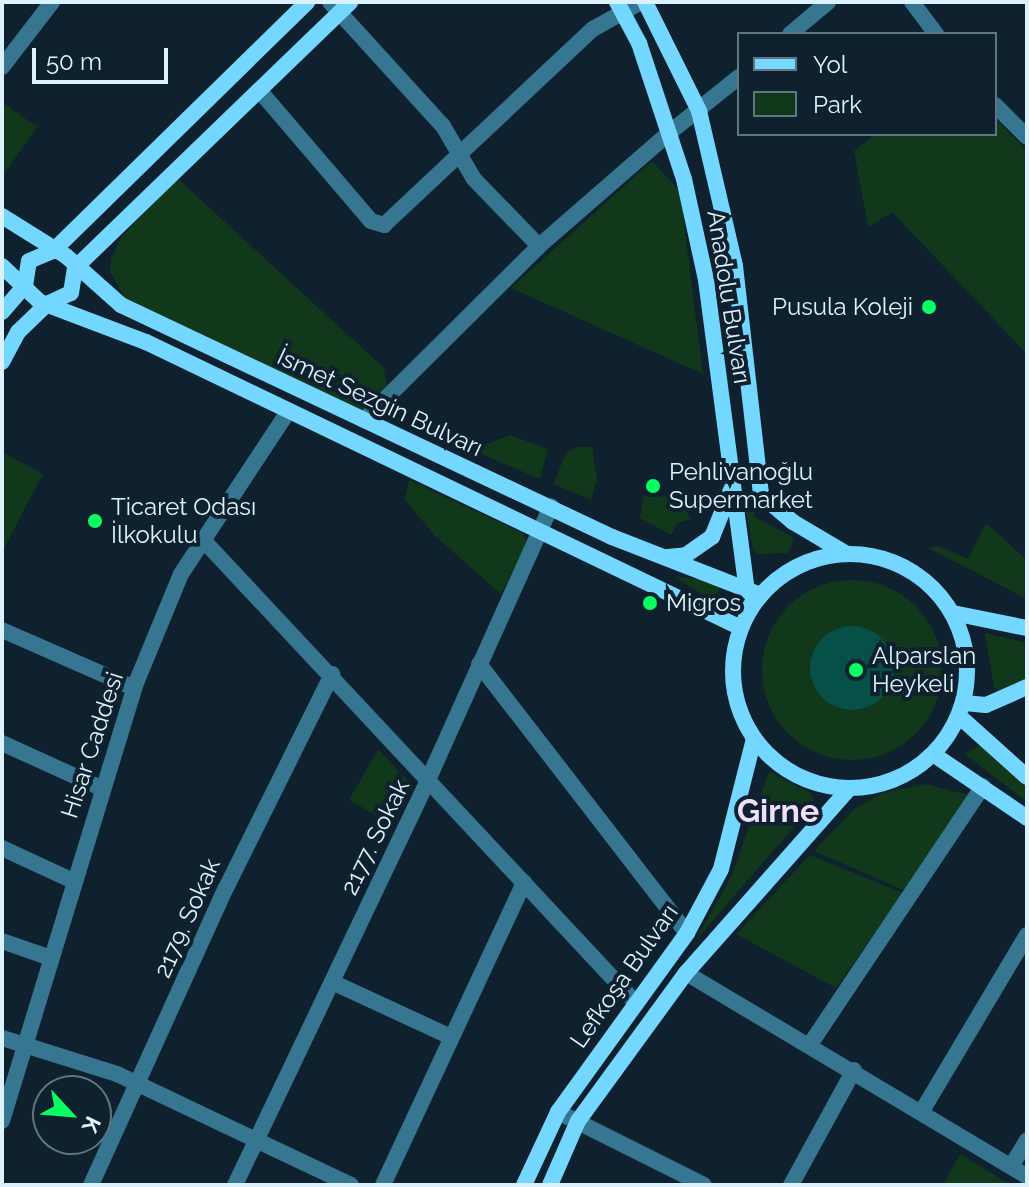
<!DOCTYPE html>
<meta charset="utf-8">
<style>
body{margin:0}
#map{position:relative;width:1029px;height:1187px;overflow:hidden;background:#0f212e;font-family:Raleway,sans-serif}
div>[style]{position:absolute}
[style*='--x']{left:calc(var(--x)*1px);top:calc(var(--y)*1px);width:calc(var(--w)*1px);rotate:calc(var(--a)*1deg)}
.green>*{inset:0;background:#11381a}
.round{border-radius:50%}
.water>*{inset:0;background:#065048}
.minor>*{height:16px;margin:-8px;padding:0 8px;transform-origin:8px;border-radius:8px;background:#367691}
.tertiary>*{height:16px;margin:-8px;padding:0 8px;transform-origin:8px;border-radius:8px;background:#367691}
.secondary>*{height:16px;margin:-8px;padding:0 8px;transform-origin:8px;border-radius:8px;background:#73d7ff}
.secondary>.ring{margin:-8px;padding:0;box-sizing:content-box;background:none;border:16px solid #73d7ff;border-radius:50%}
.dots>*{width:22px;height:22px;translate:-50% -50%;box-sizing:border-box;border:4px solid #0f212e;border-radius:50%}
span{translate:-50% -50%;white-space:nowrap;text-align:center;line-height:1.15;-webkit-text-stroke:8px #0f212e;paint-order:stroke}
.street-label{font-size:24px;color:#dcf2ff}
.poi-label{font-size:24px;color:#dcf2ff}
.right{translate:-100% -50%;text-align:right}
.left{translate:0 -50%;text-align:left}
.district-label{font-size:32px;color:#f3deff;font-weight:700}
.frame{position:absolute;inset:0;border:4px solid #dcf2ff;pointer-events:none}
.legend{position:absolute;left:737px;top:32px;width:260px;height:104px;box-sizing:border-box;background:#0f212e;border:2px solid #617582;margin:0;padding:10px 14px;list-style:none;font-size:24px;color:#dcf2ff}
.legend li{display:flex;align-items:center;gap:16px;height:40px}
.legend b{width:40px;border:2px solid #617582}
.north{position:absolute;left:32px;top:1075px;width:80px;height:80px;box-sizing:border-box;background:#0f212e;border:2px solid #617582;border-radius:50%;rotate:116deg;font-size:22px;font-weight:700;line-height:32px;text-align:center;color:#dcf2ff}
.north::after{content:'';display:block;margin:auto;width:28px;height:36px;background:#08ff61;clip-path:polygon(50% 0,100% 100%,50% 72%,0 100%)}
.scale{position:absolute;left:32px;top:48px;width:136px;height:36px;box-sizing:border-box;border:4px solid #dcf2ff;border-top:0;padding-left:10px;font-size:24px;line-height:28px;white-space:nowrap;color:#dcf2ff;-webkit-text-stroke:6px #0f212e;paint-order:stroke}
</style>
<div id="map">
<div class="green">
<i style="clip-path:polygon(2px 102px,37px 127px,2px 177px)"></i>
<i style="clip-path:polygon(995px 118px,1027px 151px,1027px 354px,892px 212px,868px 227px,854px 151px,876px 134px,995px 134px)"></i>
<i style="clip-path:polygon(652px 161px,680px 191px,703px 374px,511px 288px)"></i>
<i style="clip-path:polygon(176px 177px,384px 368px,387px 387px,378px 403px,362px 410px,128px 303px,110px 272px,111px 259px,120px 239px)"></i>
<i style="clip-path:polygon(510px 435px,548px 449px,540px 479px,472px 450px)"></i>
<i style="clip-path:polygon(576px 447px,592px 447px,597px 479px,591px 500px,554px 484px,565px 454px)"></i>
<i style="clip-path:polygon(2px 452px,43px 474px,2px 552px)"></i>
<i style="clip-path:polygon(409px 480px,522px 533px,528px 542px,501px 594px,435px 536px,405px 500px)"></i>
<i style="clip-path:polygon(743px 493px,750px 494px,755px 517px,794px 538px,788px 553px,757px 554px,753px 550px)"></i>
<i style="clip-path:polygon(644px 496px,679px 497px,691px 519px,677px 523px,671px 535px,640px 518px)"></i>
<i style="clip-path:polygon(986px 523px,1027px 560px,1027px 599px,928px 548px,939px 546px,968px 559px)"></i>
<i style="clip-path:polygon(674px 576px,718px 582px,719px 605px)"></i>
<i class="round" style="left:762px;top:580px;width:180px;height:180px"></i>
<i style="clip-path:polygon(985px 633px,1027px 643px,1027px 678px,1010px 692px,1001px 693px,994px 687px)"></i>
<i style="clip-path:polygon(983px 743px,1027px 784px,1027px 802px,965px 754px)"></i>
<i style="clip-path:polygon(378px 750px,412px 785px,390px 823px,349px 800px)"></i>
<i style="clip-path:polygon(769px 772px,812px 794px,814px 804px,695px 941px,731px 877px)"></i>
<i style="clip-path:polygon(926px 784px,972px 796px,906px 891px,814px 851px,853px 810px,882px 793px)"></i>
<i style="clip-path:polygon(810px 855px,903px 893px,836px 988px,736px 934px)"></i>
<i style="clip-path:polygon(960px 1154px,1011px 1185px,943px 1185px)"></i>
</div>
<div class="water">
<i class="round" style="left:810px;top:626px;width:84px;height:84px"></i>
</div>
<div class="minor">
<i style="--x:330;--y:2;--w:168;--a:47.7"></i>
<i style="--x:443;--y:126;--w:61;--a:59.7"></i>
<i style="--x:474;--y:179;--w:93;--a:45.9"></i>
<i style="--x:912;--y:2;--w:40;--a:53"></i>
<i style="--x:2;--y:67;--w:82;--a:-52.4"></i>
<i style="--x:259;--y:90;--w:172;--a:49.5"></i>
<i style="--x:371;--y:221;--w:14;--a:17"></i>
<i style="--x:384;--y:225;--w:287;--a:-43.2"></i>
<i style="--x:593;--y:29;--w:55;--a:-29.4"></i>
<i style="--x:995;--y:105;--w:45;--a:45"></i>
<i style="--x:364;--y:420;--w:247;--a:-44.8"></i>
<i style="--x:539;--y:246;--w:172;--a:-41"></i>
<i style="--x:479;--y:664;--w:340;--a:52.3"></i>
<i style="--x:2;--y:743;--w:111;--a:24.5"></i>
<i style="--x:2;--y:848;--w:78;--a:24.9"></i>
<i style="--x:2;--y:941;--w:49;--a:19.2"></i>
<i style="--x:686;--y:973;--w:397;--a:30.8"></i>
<i style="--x:332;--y:982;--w:131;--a:24.8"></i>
<i style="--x:2;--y:1038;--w:121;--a:17.4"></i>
<i style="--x:117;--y:1074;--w:259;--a:25.4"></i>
<i style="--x:811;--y:1043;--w:309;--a:-56.2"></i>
<i style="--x:922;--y:1111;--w:205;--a:-59.2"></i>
<i style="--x:1012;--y:1165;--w:29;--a:-59"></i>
<i style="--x:91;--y:1185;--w:326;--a:-65.6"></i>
<i style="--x:226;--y:888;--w:239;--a:-63.6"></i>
<i style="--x:383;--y:1185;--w:334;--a:-65"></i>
<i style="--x:791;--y:1185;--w:131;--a:-61.3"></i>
</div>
<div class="tertiary">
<i style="--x:790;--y:34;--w:50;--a:-40.1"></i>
<i style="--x:669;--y:133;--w:90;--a:-38.7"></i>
<i style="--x:206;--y:543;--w:630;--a:46.93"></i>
<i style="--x:2;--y:630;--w:144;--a:23.7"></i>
<i style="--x:558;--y:1112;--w:163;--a:26.6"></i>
<i style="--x:2;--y:1121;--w:453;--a:-73"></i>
<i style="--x:134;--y:688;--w:123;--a:-67.6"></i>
<i style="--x:181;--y:574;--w:194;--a:-56.6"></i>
<i style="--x:235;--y:1185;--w:449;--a:-64.5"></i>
<i style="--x:428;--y:780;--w:300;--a:-65.8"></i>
</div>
<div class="secondary">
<i style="--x:617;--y:2;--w:47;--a:61.8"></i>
<i style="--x:639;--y:43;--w:143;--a:71.7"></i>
<i style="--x:684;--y:179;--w:103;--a:77.7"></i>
<i style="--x:706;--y:280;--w:322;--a:82.5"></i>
<i style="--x:645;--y:2;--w:122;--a:63.6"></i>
<i style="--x:699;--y:111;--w:159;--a:76.9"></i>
<i style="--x:735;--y:266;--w:230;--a:83.5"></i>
<i style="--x:761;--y:495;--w:42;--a:40.2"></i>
<i style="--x:793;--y:522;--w:61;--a:30.8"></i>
<i style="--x:2;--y:216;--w:75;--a:32"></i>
<i style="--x:66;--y:256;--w:74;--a:41.7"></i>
<i style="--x:121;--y:305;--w:543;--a:25.29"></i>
<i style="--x:612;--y:537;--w:160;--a:21.3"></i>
<i style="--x:2;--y:266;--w:52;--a:43.5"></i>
<i style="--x:40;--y:302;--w:113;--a:20.7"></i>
<i style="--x:146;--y:342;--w:660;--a:25.67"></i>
<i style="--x:75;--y:268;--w:383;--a:-44"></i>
<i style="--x:25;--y:286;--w:25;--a:-81"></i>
<i style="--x:29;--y:261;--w:26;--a:-23"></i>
<i style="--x:53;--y:251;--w:356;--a:-44.4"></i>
<i style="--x:47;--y:304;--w:26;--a:-25"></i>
<i style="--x:71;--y:293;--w:25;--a:-81"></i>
<i style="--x:2;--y:312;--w:35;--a:-49"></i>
<i style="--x:2;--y:362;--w:34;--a:-62"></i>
<i style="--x:18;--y:332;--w:40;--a:-44"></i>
<i class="ring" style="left:733px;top:554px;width:218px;height:218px"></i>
<i style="--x:668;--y:557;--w:18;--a:-6"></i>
<i style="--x:686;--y:555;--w:32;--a:-35"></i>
<i style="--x:712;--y:537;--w:51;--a:-68"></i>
<i style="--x:953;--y:613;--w:76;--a:11.5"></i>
<i style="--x:964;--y:703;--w:22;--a:5"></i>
<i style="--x:986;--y:705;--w:45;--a:-23.7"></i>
<i style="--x:959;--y:716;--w:91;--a:41.9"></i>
<i style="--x:933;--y:754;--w:114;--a:34.2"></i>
<i style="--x:524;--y:1185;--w:81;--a:-65"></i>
<i style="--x:558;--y:1112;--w:221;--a:-54.2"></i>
<i style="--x:687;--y:933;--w:72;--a:-62"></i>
<i style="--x:721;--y:869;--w:134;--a:-75.8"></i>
<i style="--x:550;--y:1185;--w:70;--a:-66.4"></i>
<i style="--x:578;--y:1121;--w:183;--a:-53.9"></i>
<i style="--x:686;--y:973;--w:246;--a:-48.5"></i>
</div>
<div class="dots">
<i style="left:929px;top:307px;background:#08ff61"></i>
<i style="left:653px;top:486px;background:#08ff61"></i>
<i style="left:95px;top:521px;background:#08ff61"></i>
<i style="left:650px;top:603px;background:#08ff61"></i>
<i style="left:856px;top:670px;background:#08ff61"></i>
</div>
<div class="street-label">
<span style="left:729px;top:297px;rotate:81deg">Anadolu Bulvarı</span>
<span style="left:380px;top:402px;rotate:25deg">İsmet Sezgin Bulvarı</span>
<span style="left:92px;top:745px;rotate:-72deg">Hisar Caddesi</span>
<span style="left:375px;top:837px;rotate:-64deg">2177. Sokak</span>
<span style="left:187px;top:918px;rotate:-66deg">2179. Sokak</span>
<span style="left:624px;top:976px;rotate:-55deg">Lefkoşa Bulvarı</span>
</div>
<div class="poi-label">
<span class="right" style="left:913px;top:307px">Pusula Koleji</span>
<span class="left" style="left:669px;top:486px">Pehlivanoğlu<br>Supermarket</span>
<span class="left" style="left:111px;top:521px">Ticaret Odası<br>İlkokulu</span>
<span class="left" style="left:666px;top:603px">Migros</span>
<span class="left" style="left:872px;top:670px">Alparslan<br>Heykeli</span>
</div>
<div class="district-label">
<span style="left:778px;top:811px">Girne</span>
</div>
<div class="frame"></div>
<ul class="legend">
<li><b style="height:10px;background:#73d7ff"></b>Yol</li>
<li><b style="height:22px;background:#11381a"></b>Park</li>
</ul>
<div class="north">K</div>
<div class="scale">50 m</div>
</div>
